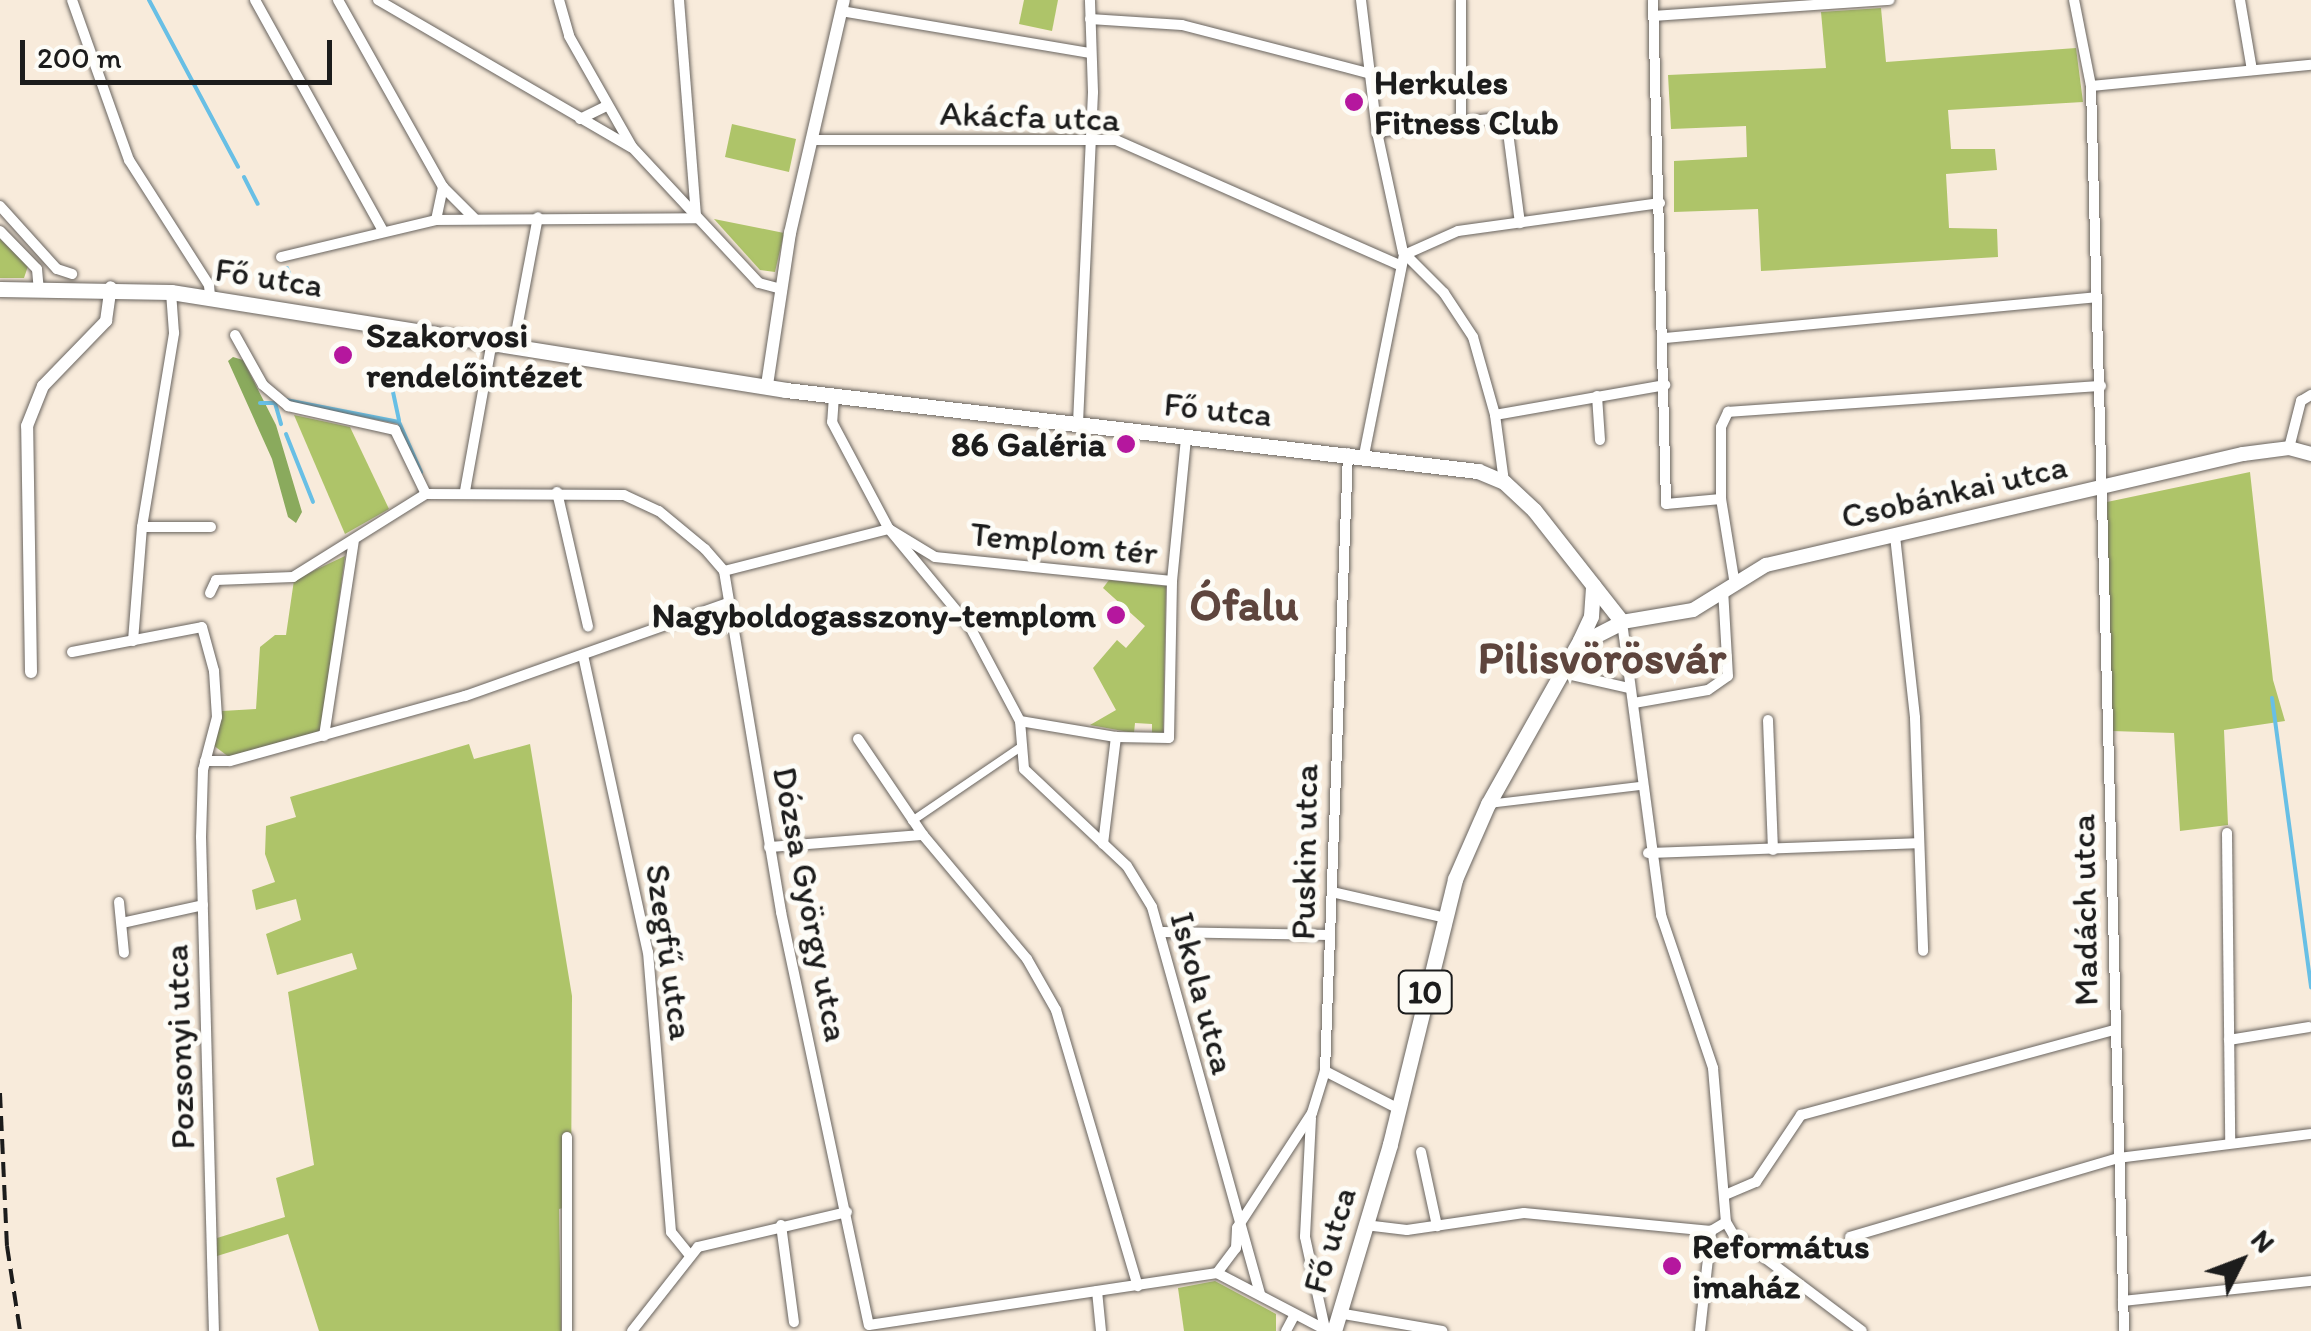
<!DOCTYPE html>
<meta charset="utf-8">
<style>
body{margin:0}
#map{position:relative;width:2311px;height:1331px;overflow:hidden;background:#f8ebdb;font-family:Itim,sans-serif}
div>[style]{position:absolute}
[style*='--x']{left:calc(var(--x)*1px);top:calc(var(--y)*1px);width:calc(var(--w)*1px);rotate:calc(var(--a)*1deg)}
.green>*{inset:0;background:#aec469}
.forest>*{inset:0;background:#8aaa5d}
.stream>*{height:4px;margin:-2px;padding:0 2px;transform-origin:2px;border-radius:2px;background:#68bfe5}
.roads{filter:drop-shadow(0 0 2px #69645f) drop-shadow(0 0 2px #69645f)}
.pedestrian>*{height:8px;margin:-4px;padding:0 4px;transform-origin:4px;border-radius:4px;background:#fff}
.minor>*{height:10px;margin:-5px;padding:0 5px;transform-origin:5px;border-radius:5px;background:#fff}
.tertiary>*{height:12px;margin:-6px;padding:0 6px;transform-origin:6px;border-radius:6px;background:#fff}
.secondary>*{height:14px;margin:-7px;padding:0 7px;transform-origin:7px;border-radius:7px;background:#fff}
.primary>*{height:15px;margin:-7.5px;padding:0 7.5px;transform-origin:7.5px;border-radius:7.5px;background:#fff}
.rail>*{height:4px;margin-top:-2px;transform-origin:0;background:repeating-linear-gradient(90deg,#1c1c1c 0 15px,transparent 0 23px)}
.dots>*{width:28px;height:28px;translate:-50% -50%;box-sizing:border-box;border:5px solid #fdfcf7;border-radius:50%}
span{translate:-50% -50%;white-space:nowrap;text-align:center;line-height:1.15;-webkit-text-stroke:10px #fdfcf7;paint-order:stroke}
.shield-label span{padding:2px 8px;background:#fdfcf7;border:2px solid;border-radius:8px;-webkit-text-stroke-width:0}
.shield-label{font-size:32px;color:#1c1c1c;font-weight:700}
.poi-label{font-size:35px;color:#1c1c1c;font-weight:700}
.left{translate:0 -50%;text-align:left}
.right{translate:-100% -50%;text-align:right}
.street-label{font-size:35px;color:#1c1c1c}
.district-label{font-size:45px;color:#5e453d;font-weight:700}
.north{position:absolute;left:2191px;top:1211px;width:100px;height:100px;-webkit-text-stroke:8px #fdfcf7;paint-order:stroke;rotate:48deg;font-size:28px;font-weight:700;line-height:40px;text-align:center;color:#1c1c1c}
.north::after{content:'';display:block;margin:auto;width:35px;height:45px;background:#1c1c1c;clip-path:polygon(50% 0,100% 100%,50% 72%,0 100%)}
.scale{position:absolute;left:20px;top:40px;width:312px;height:45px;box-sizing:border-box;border:5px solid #1c1c1c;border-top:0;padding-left:12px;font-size:30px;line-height:35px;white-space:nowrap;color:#1c1c1c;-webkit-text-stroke:8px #fdfcf7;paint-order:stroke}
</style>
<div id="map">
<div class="green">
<i style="clip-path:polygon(1024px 0,1058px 0,1052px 31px,1019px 24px)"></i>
<i style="clip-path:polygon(1881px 8px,1886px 62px,2076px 48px,2083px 102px,1948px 110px,1951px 149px,1995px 149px,1997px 170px,1946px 174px,1949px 228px,1997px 229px,1998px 257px,1761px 271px,1758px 209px,1674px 212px,1674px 161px,1747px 157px,1746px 126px,1671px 129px,1668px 75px,1826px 68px,1821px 12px)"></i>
<i style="clip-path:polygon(732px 124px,796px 139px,789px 172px,725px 157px)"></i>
<i style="clip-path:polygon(714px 219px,784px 233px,775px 272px,760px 270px)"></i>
<i style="clip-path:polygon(0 239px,28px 266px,24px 278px,0 278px)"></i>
<i style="clip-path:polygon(294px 415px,350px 427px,389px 509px,345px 534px)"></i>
<i style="clip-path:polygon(2250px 472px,2273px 680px,2285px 721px,2224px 730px,2228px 825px,2180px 831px,2174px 733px,2112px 731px,2107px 502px)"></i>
<i style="clip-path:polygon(345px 556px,321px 732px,229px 757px,213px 745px,222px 711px,256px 709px,260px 647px,275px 635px,286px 635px,294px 580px)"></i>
<i style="clip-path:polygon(1109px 580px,1166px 586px,1163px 735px,1152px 734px,1152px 724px,1135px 723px,1134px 733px,1090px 725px,1116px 710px,1093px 668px,1117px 640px,1126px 648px,1145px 626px,1103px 588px)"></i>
<i style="clip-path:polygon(469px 744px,474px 759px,530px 744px,572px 996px,571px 1206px,559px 1209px,561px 1331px,319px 1331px,288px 1234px,217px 1256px,217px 1238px,285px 1217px,276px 1178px,314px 1165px,288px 992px,357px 969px,352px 953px,277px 975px,266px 934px,301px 920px,296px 899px,256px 910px,252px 890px,275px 882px,265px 854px,266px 826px,296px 817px,290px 797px)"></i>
<i style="clip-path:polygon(1215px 1281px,1276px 1314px,1276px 1331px,1184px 1331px,1178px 1288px)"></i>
</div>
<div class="forest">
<i style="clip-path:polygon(233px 357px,243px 360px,276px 425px,302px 512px,296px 523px,288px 517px,272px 459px,228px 361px)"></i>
</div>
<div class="stream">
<i style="--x:149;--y:0;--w:189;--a:61.9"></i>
<i style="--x:244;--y:177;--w:30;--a:63"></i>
<i style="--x:287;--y:268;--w:26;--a:69"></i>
<i style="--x:393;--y:392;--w:29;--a:78"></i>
<i style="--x:286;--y:400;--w:115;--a:11"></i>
<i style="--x:399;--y:422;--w:55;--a:66.3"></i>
<i style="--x:260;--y:403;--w:15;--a:0"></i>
<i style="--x:275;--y:403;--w:22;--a:74"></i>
<i style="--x:286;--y:434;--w:73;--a:68.3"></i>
<i style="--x:2272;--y:698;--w:292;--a:82.3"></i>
</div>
<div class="roads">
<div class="pedestrian">
<i style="--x:1488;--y:804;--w:153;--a:-6.8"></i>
<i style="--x:912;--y:821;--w:132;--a:-34.2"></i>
</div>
<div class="minor">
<i style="--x:72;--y:0;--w:170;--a:70.4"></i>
<i style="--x:129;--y:160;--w:148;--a:57.4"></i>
<i style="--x:209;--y:285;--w:12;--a:85"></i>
<i style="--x:255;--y:0;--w:264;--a:61"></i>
<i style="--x:338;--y:0;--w:214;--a:60.7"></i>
<i style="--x:443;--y:187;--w:44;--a:45"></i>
<i style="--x:378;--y:0;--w:293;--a:30.2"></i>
<i style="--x:559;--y:0;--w:37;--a:74"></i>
<i style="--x:569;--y:36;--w:128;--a:60.4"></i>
<i style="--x:632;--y:147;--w:186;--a:47"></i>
<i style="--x:759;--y:283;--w:24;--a:15"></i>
<i style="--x:679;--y:0;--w:218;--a:85.5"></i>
<i style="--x:1361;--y:0;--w:133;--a:83.1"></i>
<i style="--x:1377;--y:132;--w:123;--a:77.8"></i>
<i style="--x:1403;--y:252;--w:58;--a:45"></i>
<i style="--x:1444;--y:293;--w:53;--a:56.6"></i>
<i style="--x:1473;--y:337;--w:81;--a:74.2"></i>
<i style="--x:1495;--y:415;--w:68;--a:82.3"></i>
<i style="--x:1461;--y:0;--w:122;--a:90"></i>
<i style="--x:1653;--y:0;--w:504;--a:88.52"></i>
<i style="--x:1666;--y:504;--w:55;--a:-5.2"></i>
<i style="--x:2074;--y:0;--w:88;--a:78.8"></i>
<i style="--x:2091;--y:86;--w:1245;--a:88.48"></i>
<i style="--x:2240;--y:0;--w:71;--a:80.3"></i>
<i style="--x:841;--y:11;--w:253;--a:9.6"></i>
<i style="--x:1654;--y:16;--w:236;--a:-3.9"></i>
<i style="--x:1090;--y:19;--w:92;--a:3.7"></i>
<i style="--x:1182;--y:25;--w:192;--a:14.5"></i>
<i style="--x:2091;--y:86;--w:221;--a:-5.5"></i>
<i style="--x:580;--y:119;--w:30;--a:-26"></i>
<i style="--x:1377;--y:132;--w:130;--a:-6.6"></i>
<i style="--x:1506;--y:117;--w:107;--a:82.5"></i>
<i style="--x:812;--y:140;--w:304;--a:0"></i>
<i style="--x:1116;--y:140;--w:310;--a:23.8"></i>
<i style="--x:0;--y:206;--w:85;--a:47.9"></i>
<i style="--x:57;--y:269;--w:16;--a:18"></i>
<i style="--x:436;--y:220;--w:34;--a:-78"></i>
<i style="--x:0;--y:231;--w:53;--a:45.8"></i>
<i style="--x:37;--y:269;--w:21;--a:85"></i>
<i style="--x:281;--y:257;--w:159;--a:-13.4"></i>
<i style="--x:436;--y:220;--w:260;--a:-0.4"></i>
<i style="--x:235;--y:335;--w:57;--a:60.8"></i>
<i style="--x:263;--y:385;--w:33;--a:40"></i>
<i style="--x:288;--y:406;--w:110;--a:12.6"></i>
<i style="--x:395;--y:430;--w:71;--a:64.2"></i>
<i style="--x:1665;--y:338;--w:433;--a:-5.4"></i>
<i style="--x:513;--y:349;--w:134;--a:-79.3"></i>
<i style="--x:834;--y:396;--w:26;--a:94"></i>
<i style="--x:832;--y:422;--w:121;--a:62"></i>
<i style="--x:889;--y:529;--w:127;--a:50.4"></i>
<i style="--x:970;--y:627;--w:106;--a:62"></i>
<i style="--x:1020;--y:721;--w:48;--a:85.2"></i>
<i style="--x:1024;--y:769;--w:141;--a:43.3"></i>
<i style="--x:1127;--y:866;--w:48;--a:58.6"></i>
<i style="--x:1152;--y:907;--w:403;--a:74.4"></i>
<i style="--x:1597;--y:396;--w:44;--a:86.1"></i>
<i style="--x:1495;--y:415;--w:173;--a:-10"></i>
<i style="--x:1078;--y:423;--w:331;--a:-87.4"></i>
<i style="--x:1093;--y:92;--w:92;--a:-91.9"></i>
<i style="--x:2289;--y:448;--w:49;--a:-75.7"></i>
<i style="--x:2301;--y:401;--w:12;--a:-31"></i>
<i style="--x:1364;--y:455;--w:204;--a:-78.7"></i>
<i style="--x:1404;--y:255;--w:59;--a:-24"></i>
<i style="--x:1458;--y:231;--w:204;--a:-7.9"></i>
<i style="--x:465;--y:491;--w:146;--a:-79.8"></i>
<i style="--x:557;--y:492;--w:138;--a:77"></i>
<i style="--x:142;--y:527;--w:69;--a:0"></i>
<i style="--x:1895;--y:536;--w:183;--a:83.7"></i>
<i style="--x:1915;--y:718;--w:233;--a:88"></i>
<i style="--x:724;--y:571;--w:170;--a:-14.3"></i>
<i style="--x:889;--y:529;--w:54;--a:31.3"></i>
<i style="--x:935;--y:557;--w:238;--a:5.8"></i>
<i style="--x:1734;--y:579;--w:81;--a:-99.2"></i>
<i style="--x:1721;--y:499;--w:72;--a:-90"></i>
<i style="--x:1721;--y:427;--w:17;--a:-65"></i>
<i style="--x:1728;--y:412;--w:374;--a:-4"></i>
<i style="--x:210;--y:593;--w:14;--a:-65"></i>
<i style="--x:216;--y:580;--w:77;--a:-2.2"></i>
<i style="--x:293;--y:577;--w:157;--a:-32"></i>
<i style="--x:426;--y:494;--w:198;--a:0.3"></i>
<i style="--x:624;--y:495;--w:38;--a:25"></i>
<i style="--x:659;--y:511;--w:60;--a:39.6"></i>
<i style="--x:705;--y:549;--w:29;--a:49"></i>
<i style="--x:724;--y:571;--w:346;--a:80.5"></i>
<i style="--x:781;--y:912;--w:422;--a:78"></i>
<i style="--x:1622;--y:622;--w:296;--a:82.4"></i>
<i style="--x:1661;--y:915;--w:162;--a:71.2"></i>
<i style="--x:1713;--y:1068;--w:155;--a:85.2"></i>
<i style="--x:133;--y:641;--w:114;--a:-85.5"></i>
<i style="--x:142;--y:527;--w:197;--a:-80.6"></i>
<i style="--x:174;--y:333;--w:41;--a:-94.2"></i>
<i style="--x:72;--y:652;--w:132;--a:-10.9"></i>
<i style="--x:202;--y:627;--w:46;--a:74.7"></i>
<i style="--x:214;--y:671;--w:46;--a:86.3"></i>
<i style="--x:217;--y:717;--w:55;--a:104.8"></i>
<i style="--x:203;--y:770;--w:67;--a:91.7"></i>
<i style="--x:201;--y:837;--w:494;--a:88.5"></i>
<i style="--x:583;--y:655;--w:304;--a:77.7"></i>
<i style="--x:648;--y:952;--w:281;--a:85.3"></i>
<i style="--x:671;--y:1232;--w:28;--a:51"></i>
<i style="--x:1563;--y:673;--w:68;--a:12.8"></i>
<i style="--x:1634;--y:703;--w:75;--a:-10"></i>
<i style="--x:1708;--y:690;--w:24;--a:-35"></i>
<i style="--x:1728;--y:676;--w:86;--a:-93.3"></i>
<i style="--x:1768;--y:720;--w:130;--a:87.8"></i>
<i style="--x:1020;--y:721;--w:97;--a:9.5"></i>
<i style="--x:1116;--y:737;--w:53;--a:1.1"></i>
<i style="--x:1169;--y:738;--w:157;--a:-88.9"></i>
<i style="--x:1172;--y:581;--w:145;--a:-84.4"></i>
<i style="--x:324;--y:736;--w:197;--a:-81.3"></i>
<i style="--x:858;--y:739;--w:116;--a:55.9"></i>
<i style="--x:923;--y:835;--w:162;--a:50"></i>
<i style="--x:1027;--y:959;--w:59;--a:60.4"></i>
<i style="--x:1056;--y:1010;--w:288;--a:73.5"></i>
<i style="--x:205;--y:761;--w:25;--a:0"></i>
<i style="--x:230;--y:761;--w:244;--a:-15.5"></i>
<i style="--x:465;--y:696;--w:279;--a:-19.5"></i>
<i style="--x:2227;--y:833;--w:310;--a:89.4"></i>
<i style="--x:1103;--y:844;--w:108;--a:-83.1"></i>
<i style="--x:769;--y:847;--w:154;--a:-4.5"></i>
<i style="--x:1648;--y:853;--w:270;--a:-2.1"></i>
<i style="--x:1332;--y:892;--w:113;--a:12.8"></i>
<i style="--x:119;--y:902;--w:51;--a:84.4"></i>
<i style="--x:122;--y:923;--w:83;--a:-12.5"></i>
<i style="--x:1163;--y:932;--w:167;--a:1"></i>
<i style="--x:2229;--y:1040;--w:81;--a:-9.2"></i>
<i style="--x:1325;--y:1071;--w:83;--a:27.2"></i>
<i style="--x:1311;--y:1118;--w:119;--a:92.9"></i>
<i style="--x:1305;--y:1237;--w:94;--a:77.7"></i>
<i style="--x:1421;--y:1152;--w:76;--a:77.8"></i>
<i style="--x:1725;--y:1195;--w:34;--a:-23"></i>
<i style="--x:1756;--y:1182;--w:81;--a:-56.1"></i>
<i style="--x:1801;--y:1115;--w:324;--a:-15.2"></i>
<i style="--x:1726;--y:1222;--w:14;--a:60"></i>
<i style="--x:1733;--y:1234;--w:161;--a:36.9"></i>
<i style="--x:781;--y:1225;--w:98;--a:82.4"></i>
<i style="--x:1365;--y:1225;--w:42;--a:6.8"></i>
<i style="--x:1407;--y:1230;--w:118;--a:-8.3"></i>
<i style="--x:1524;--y:1213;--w:188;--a:5.5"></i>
<i style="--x:1711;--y:1231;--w:17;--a:-31"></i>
<i style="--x:1850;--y:1237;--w:279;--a:-16.4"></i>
<i style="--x:2118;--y:1158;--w:194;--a:-7.1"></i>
<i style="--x:1217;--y:1273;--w:31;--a:-53"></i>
<i style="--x:1236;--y:1248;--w:20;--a:-87"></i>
<i style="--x:1237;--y:1228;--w:137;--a:-56.9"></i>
<i style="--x:1312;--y:1113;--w:44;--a:-72.8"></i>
<i style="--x:1325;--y:1071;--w:618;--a:-87.87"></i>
<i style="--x:1217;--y:1273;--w:123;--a:27.6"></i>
<i style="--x:1097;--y:1291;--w:40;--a:84.3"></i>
<i style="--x:2123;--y:1301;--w:189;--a:-6.1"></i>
<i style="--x:1338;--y:1313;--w:106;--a:9.8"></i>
<i style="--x:869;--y:1325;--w:352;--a:-8.5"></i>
<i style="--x:567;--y:1331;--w:194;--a:-90"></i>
<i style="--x:632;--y:1331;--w:107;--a:-51.8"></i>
<i style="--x:698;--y:1247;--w:153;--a:-13.2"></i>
<i style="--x:1286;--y:1331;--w:17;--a:-62"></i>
<i style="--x:1700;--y:1331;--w:101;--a:-83.7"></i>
</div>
<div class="tertiary">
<i style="--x:767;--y:385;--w:154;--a:-81.4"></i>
<i style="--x:790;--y:233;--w:239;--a:-77"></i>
<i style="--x:31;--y:672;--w:246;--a:-90.9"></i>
<i style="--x:27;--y:426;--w:43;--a:-68.2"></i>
<i style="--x:43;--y:386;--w:91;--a:-45.9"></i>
<i style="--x:106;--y:321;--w:34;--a:-82"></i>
</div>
<div class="secondary">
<i style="--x:1622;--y:622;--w:72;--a:-9.6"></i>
<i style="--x:1693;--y:610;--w:86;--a:-31.7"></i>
<i style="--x:1766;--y:565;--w:490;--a:-13.1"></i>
<i style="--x:2243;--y:454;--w:46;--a:-7.4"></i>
<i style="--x:2289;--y:448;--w:23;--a:15"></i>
</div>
<div class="primary">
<i style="--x:0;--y:289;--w:171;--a:1"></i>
<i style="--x:171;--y:292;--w:623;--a:9.05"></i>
<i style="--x:786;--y:390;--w:697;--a:6.68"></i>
<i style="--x:1478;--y:471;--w:28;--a:23"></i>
<i style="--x:1504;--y:482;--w:41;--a:43"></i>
<i style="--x:1534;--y:510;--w:142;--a:51.8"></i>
<i style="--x:1622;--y:622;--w:31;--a:153"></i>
<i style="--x:1594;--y:636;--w:37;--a:134"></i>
<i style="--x:1334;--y:1331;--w:195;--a:-73.3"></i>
<i style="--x:1390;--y:1144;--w:273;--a:-76.2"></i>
<i style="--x:1455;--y:879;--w:82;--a:-66.3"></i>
<i style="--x:1488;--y:804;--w:188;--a:-60.7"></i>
<i style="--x:1580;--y:640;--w:26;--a:-65"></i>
<i style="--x:1591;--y:616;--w:31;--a:-86"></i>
</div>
</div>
<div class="rail">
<i style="--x:0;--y:1093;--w:153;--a:87.4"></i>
<i style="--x:7;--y:1246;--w:86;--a:81.3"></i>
</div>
<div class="dots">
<i style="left:1354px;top:102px;background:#b5179e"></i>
<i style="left:343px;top:355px;background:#b5179e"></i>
<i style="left:1126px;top:444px;background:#b5179e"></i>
<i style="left:1116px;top:615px;background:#b5179e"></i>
<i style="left:1672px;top:1266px;background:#b5179e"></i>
</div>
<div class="shield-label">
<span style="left:1425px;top:992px">10</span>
</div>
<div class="poi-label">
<span class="left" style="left:1374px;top:102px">Herkules<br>Fitness Club</span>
<span class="left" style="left:366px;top:355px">Szakorvosi<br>rendelőintézet</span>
<span class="right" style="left:1106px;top:444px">86 Galéria</span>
<span class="right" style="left:1096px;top:615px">Nagyboldogasszony-templom</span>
<span class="left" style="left:1692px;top:1266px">Református<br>imaház</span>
</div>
<div class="street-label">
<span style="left:1030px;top:116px;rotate:2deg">Akácfa utca</span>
<span style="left:269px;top:277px;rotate:9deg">Fő utca</span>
<span style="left:1218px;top:409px;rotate:6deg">Fő utca</span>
<span style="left:1954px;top:491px;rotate:-13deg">Csobánkai utca</span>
<span style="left:1064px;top:543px;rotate:6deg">Templom tér</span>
<span style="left:1304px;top:852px;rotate:-89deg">Puskin utca</span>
<span style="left:811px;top:904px;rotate:79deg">Dózsa György utca</span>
<span style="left:2084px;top:910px;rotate:-91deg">Madách utca</span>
<span style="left:670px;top:952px;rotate:82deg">Szegfű utca</span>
<span style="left:1203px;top:993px;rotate:75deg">Iskola utca</span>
<span style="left:179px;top:1047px;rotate:-92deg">Pozsonyi utca</span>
<span style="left:1329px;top:1240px;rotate:-73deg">Fő utca</span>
</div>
<div class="district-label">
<span style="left:1244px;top:605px">Ófalu</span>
<span style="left:1602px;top:658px">Pilisvörösvár</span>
</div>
<div class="north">N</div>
<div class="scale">200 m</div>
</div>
